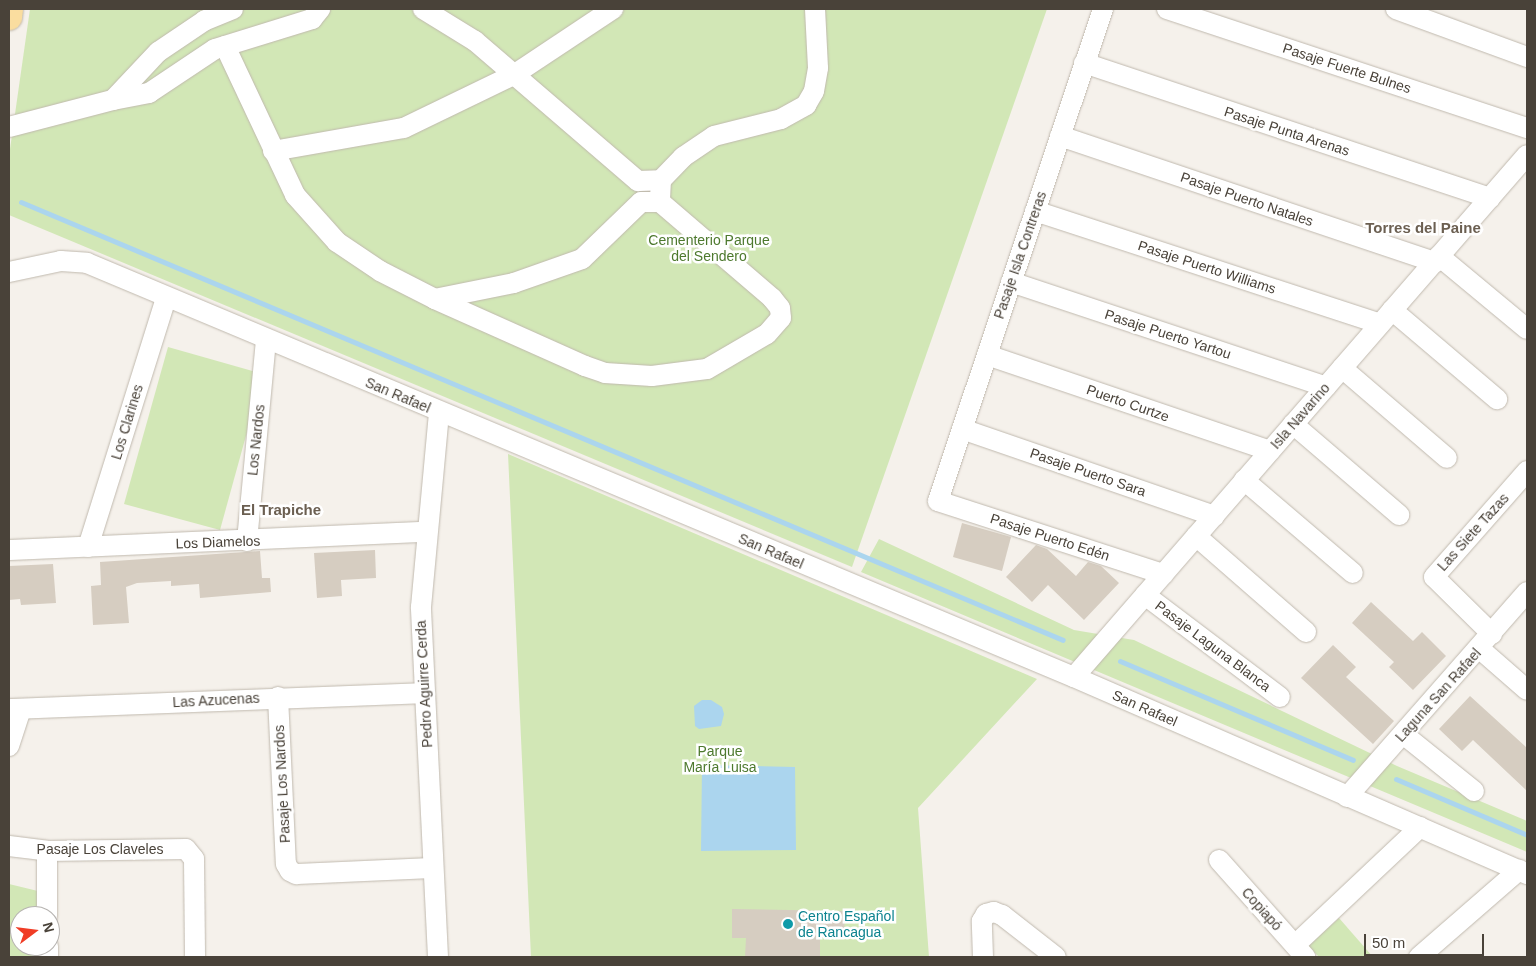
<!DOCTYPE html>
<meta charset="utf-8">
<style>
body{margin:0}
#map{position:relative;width:1536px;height:966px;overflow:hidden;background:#f5f1eb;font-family:Helvetica,sans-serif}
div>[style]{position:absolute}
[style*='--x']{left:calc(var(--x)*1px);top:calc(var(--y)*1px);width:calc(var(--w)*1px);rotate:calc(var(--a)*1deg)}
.green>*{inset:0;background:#d2e7b6}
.water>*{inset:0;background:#abd5ee}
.stream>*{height:5px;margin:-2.5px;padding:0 2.5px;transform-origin:2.5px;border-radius:2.5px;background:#abd5ee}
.building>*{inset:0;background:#d6cdc1}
.roads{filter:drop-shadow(0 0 1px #c0b9ae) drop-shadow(0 0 1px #c0b9ae)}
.minor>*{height:20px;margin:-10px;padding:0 10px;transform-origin:10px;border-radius:10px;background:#fff}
.major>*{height:25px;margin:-12.5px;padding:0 12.5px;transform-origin:12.5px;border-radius:12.5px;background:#fadd9f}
.dots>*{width:14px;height:14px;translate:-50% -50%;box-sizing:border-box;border:2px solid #fff;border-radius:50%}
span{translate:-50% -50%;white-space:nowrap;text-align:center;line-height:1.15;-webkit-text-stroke:5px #fff;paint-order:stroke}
.street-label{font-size:14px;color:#494239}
.park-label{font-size:14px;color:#4d792e}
.culture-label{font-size:14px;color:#0d838f}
.left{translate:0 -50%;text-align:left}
.neighbourhood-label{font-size:15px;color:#6b5f51;font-weight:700}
.frame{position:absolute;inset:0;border:10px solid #494239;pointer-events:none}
.north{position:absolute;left:10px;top:906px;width:50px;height:50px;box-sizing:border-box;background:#fff;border:1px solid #b6b3b0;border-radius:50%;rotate:75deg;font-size:14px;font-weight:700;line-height:20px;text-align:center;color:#494239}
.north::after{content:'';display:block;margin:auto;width:18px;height:22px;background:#f03d26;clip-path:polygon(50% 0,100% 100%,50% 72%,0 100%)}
.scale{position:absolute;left:1364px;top:934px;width:120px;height:22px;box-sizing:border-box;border:2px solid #494239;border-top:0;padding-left:6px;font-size:15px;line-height:18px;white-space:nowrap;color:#494239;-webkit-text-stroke:4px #fff;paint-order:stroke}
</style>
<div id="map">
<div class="green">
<i style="clip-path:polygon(30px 9px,1047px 9px,852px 567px,9px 215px,9px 156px)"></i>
<i style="clip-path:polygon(168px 347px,263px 374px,220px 530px,124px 504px)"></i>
<i style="clip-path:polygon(508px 454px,1037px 679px,918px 808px,929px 957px,531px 957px)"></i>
<i style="clip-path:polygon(879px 539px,1074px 630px,1134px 640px,1397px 766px,1527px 821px,1527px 852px,861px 572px)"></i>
<i style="clip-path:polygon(9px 884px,42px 892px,42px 916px,20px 916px,20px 946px,42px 946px,42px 957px,9px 957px)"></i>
<i style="clip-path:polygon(1339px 918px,1373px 957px,1319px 957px,1308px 946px)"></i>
</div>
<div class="water">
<i style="clip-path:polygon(702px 700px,711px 700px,722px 707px,724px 714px,721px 726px,699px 729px,695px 726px,694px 706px)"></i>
<i style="clip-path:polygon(702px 765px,795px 767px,796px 850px,701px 851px)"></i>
</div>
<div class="stream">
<i style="--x:21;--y:202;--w:1130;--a:22.8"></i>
<i style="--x:1120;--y:661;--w:253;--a:23"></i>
<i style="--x:1396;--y:779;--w:142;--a:23.1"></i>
</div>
<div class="building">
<i style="clip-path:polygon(962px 523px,1011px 537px,1002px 571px,953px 557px)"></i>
<i style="clip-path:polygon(1036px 545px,1047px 549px,1076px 576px,1088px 562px,1101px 566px,1119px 583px,1084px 620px,1048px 585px,1032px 602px,1006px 577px)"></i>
<i style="clip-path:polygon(375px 550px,376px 578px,341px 580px,342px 596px,317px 598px,314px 553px)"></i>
<i style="clip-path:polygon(260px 551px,262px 578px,270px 578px,271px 592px,200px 598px,199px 584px,171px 586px,171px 581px,137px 583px,126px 587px,129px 623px,93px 625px,91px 586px,101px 585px,100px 562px)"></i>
<i style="clip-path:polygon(53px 564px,56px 603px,21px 605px,20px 599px,9px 600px,9px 566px)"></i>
<i style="clip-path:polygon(1371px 602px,1413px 641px,1422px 632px,1446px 656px,1413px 690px,1389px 667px,1394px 662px,1352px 623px)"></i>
<i style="clip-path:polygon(1333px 645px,1356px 667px,1346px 677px,1394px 721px,1373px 744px,1301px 678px)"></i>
<i style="clip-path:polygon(1470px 696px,1527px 748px,1527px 791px,1473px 740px,1462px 751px,1439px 729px)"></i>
<i style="clip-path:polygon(732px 909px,845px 911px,844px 938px,820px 937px,820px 957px,745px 957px,746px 938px,732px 938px)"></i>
</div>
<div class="roads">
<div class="minor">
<i style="--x:233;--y:9;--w:31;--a:158"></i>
<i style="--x:204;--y:21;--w:55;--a:146"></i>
<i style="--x:158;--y:52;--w:66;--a:133.2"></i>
<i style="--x:113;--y:100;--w:37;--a:-11"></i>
<i style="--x:149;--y:93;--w:79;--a:-33.7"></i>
<i style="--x:215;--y:49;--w:102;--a:-17.2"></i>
<i style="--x:312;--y:19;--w:13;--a:-51"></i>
<i style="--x:423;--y:9;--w:61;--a:31.6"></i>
<i style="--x:475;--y:41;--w:215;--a:40.7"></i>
<i style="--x:638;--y:181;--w:23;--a:-2"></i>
<i style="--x:661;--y:180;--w:22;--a:93"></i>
<i style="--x:660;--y:202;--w:19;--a:180"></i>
<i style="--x:641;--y:202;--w:82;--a:136"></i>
<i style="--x:582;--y:259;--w:72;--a:160.6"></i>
<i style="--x:514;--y:283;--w:81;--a:168.6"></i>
<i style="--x:1103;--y:9;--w:519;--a:108.54"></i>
<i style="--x:938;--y:501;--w:237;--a:18"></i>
<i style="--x:1167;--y:9;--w:379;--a:18.3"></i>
<i style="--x:1396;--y:9;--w:140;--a:20.1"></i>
<i style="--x:225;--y:46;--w:165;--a:64.8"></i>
<i style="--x:295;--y:195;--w:63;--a:48.2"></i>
<i style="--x:337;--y:242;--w:52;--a:34"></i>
<i style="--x:380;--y:271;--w:62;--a:27"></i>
<i style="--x:435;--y:299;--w:164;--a:24.1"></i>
<i style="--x:585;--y:366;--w:21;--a:19"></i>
<i style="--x:605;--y:373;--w:47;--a:3.7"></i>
<i style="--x:652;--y:376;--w:55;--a:-7.3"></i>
<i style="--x:707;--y:369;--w:69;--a:-30.3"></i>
<i style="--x:767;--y:334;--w:21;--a:-49"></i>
<i style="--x:781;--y:318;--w:10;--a:-96"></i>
<i style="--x:780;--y:308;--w:13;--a:-129"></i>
<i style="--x:772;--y:298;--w:148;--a:-139.4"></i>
<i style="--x:1084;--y:63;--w:428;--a:18.4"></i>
<i style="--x:9;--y:127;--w:107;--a:-14.6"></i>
<i style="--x:1060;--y:136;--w:396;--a:18.6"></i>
<i style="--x:273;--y:151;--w:133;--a:-10"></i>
<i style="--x:404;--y:128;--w:123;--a:-25.9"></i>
<i style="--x:515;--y:74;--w:118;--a:-33.6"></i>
<i style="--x:661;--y:180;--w:32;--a:-46"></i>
<i style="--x:683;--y:157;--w:37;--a:-34"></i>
<i style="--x:714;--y:136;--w:69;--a:-14.2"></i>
<i style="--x:781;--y:119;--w:29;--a:-29"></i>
<i style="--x:806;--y:105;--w:16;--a:-60"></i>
<i style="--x:814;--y:91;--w:23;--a:-80"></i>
<i style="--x:818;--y:68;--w:59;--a:-92.9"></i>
<i style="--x:1035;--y:211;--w:363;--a:18.1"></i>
<i style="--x:1439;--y:256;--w:114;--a:39.7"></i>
<i style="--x:9;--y:272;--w:53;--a:-11.9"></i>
<i style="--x:61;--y:261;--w:26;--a:4"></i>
<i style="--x:87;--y:263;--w:1070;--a:22.76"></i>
<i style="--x:1074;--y:677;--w:494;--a:23.5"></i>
<i style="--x:1011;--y:282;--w:332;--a:18.4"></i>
<i style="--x:1392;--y:310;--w:138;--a:40.3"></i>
<i style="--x:987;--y:355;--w:299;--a:18.7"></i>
<i style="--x:1342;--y:368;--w:138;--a:40.6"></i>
<i style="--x:1293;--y:424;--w:140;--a:40.6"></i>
<i style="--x:962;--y:429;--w:267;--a:19"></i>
<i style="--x:1244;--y:480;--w:143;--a:40.5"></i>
<i style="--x:1196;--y:536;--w:146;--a:41.1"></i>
<i style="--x:247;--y:541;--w:203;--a:-84.6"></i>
<i style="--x:88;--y:547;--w:261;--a:-72.6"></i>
<i style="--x:9;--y:550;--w:418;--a:-2.5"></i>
<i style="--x:1145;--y:595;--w:169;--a:37.1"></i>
<i style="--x:1492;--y:634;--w:81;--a:-135.5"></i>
<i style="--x:1434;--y:577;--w:141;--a:-48.7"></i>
<i style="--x:1480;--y:649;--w:62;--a:41.1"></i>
<i style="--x:1074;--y:677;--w:691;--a:-49.05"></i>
<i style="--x:278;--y:697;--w:167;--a:87.3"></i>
<i style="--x:286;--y:864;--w:8;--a:60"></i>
<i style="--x:290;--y:871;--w:7;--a:27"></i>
<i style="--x:296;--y:874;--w:137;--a:-2.5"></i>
<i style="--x:9;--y:709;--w:415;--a:-2.2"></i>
<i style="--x:1403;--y:734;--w:91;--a:38.8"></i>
<i style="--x:9;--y:746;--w:39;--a:-72"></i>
<i style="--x:1347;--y:797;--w:273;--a:-48.7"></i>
<i style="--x:9;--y:846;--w:38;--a:7"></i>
<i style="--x:47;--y:851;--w:139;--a:-0.8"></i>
<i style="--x:186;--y:849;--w:13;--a:51"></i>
<i style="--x:194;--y:859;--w:98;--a:89.4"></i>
<i style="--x:47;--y:851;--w:65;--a:90"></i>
<i style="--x:1219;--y:860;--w:130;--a:48.4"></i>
<i style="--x:1295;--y:945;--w:172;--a:-43.3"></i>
<i style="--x:48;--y:946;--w:11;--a:90"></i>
<i style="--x:438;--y:957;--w:350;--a:-92.8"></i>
<i style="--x:421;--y:607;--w:196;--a:-84.7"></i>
<i style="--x:983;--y:957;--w:36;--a:-92"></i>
<i style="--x:982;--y:921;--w:8;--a:-60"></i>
<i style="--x:986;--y:914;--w:8;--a:-14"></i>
<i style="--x:994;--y:912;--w:9;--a:21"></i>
<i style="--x:1002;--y:915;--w:68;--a:37.9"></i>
<i style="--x:1419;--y:957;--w:133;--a:-41"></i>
</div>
<div class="major">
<i style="--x:9;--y:17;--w:8;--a:-83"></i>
</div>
</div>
<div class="dots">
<i style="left:788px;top:924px;background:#0f9aa8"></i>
</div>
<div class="street-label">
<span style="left:1347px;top:68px;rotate:18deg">Pasaje Fuerte Bulnes</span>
<span style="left:1287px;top:131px;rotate:18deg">Pasaje Punta Arenas</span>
<span style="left:1247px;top:199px;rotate:19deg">Pasaje Puerto Natales</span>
<span style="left:1020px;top:255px;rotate:-71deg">Pasaje Isla Contreras</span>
<span style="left:1207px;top:267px;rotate:18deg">Pasaje Puerto Williams</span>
<span style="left:1168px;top:334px;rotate:18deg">Pasaje Puerto Yartou</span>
<span style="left:398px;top:395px;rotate:23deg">San Rafael</span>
<span style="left:1128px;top:403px;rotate:19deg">Puerto Curtze</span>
<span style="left:1300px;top:416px;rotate:-49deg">Isla Navarino</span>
<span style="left:127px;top:422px;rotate:-73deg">Los Clarines</span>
<span style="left:256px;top:440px;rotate:-84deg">Los Nardos</span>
<span style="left:1088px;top:472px;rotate:19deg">Pasaje Puerto Sara</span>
<span style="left:1473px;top:532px;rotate:-48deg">Las Siete Tazas</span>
<span style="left:1050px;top:537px;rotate:18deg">Pasaje Puerto Edén</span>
<span style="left:218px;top:542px;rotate:-2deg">Los Diamelos</span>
<span style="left:771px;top:551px;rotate:23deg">San Rafael</span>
<span style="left:1213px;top:646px;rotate:37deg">Pasaje Laguna Blanca</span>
<span style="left:424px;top:684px;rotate:-93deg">Pedro Aguirre Cerda</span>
<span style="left:1438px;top:695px;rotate:-48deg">Laguna San Rafael</span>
<span style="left:216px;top:700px;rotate:-3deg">Las Azucenas</span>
<span style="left:1145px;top:708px;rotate:24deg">San Rafael</span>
<span style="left:282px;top:784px;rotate:-93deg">Pasaje Los Nardos</span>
<span style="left:100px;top:849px">Pasaje Los Claveles</span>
<span style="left:1262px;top:909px;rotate:48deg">Copiapó</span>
</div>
<div class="park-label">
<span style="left:709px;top:248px">Cementerio Parque<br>del Sendero</span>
<span style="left:720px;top:759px">Parque<br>María Luisa</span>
</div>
<div class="culture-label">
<span class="left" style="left:798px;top:924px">Centro Español<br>de Rancagua</span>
</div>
<div class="neighbourhood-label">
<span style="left:1423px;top:228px">Torres del Paine</span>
<span style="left:281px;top:510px">El Trapiche</span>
</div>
<div class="frame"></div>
<div class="north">N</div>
<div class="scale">50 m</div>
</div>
